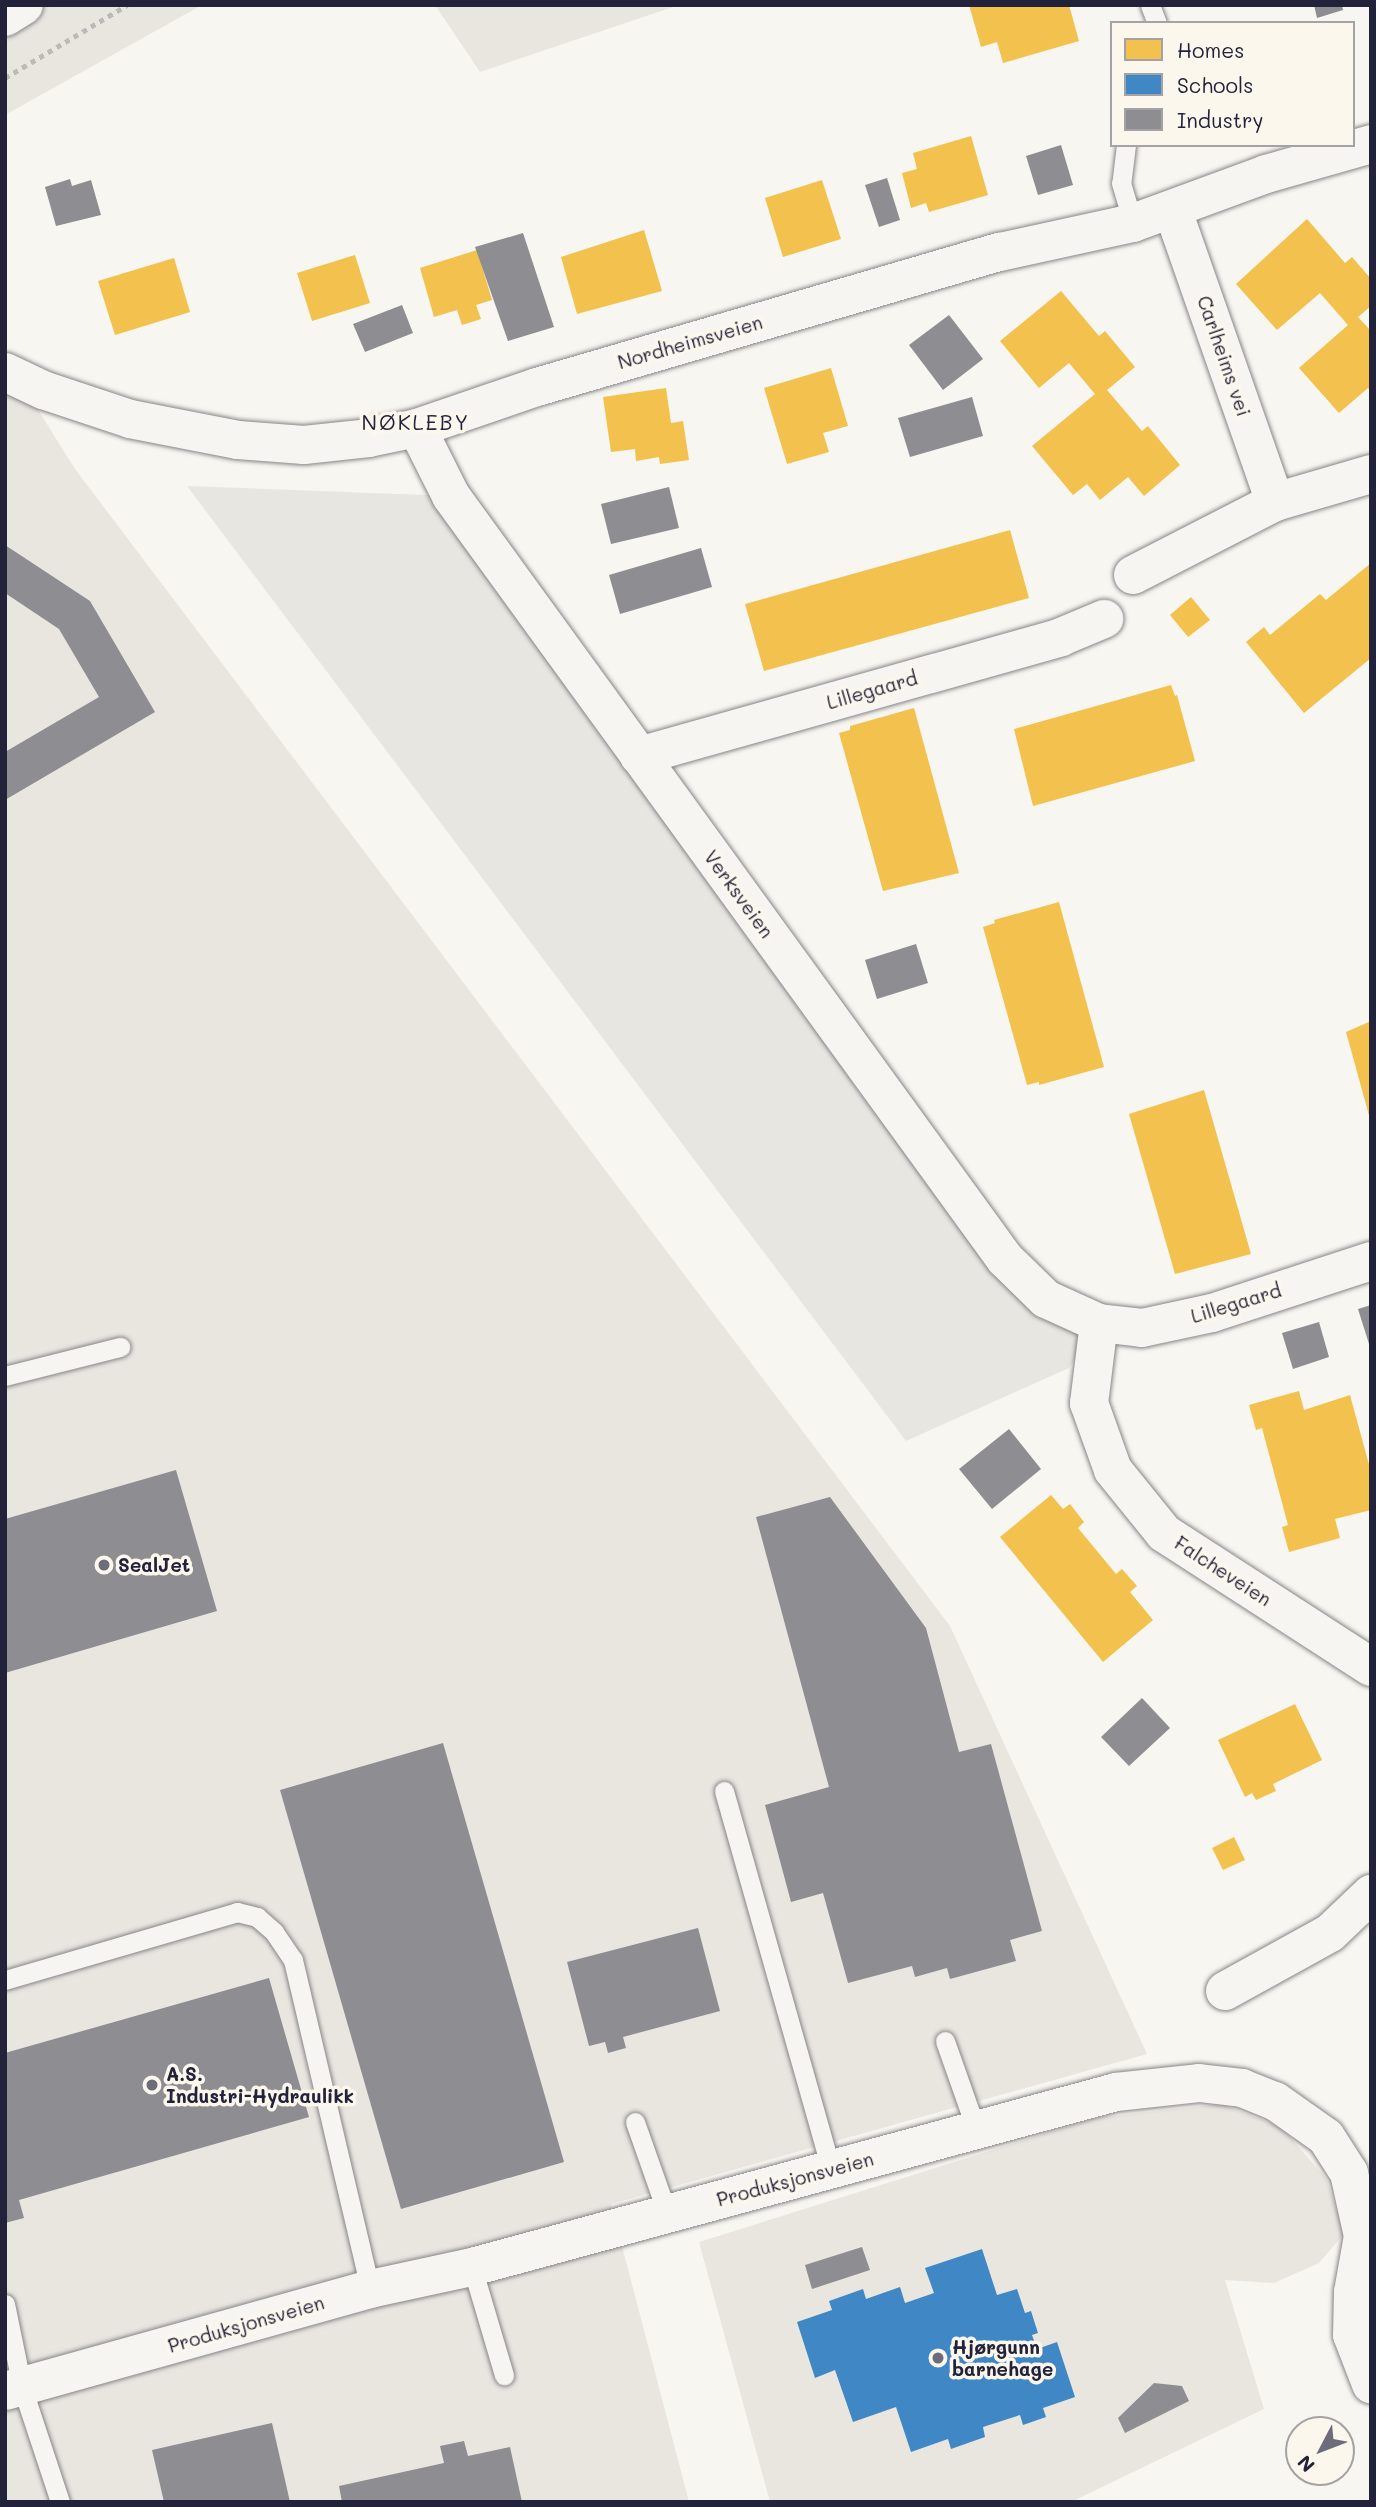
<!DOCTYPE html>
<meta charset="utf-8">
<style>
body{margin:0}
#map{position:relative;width:1376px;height:2507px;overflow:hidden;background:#f8f6f0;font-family:Mali,sans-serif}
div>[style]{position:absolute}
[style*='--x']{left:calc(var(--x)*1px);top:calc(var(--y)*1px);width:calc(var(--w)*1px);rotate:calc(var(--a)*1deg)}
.built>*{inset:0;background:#e9e6e0}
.green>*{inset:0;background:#e8e6e0}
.homes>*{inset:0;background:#f2c14e}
.schools>*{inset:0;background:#3f88c5}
.industry>*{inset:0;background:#8d8d92}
.path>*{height:4.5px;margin-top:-2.25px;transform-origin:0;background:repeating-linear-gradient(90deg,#bcbab9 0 5px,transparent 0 10px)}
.roads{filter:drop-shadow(0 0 2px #878688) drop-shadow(0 0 2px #878688)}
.lane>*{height:19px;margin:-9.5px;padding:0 9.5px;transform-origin:9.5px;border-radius:9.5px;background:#f6f5f1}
.street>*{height:38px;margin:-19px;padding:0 19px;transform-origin:19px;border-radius:19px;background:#f6f5f1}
.secondary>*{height:38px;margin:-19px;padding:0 19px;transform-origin:19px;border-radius:19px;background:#f6f5f1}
.dots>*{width:19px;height:19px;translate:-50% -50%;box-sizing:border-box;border:4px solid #fbf7ec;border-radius:50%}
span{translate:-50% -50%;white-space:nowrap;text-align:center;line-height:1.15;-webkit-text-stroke:7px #fbf7ec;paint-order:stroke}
.street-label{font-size:19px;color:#22223b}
.poi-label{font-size:19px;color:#22223b;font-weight:700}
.left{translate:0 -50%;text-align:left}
.neighbourhood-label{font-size:21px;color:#22223b;letter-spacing:2px}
.frame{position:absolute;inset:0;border:7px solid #22223b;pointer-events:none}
.legend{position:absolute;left:1110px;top:21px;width:245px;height:126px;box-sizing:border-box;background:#fbf7ec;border:2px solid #a4a2a5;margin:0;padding:9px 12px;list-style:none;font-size:21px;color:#22223b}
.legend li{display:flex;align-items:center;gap:14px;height:35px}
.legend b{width:35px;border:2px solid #a4a2a5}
.north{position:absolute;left:1285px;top:2416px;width:70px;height:70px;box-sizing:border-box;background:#fbf7ec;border:2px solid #a4a2a5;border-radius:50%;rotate:228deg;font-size:19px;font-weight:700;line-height:28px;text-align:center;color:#22223b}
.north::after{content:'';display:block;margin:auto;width:24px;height:32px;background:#6d6c7a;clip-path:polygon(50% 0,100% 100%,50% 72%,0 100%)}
</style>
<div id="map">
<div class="built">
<i style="clip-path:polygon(5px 5px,202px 5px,5px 115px)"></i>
<i style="clip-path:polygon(435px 5px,679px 5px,480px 72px)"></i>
<i style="clip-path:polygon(5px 357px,75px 469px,950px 1626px,1147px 2054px,611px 2204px,689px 2502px,5px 2502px)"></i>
<i style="clip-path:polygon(1221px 2104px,1281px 2127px,1326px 2178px,1344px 2234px,1319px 2263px,1274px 2283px,1225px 2280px,1264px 2409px,1071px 2502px,770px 2502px,699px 2242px,1095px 2118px)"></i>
</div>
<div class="green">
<i style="clip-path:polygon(187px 486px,451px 496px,1005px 1259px,1099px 1323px,1069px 1368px,906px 1441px)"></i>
</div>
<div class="homes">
<i style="clip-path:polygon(969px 5px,1069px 5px,1079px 41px,1003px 63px,997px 42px,981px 47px)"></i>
<i style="clip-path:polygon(971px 136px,988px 195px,929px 212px,926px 203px,911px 208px,902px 173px,917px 169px,913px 153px)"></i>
<i style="clip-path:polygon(822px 180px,841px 239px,783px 257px,765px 198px)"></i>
<i style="clip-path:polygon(1307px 219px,1345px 263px,1352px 257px,1371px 279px,1371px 306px,1358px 317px,1371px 331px,1371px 391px,1368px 388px,1339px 413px,1299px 368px,1348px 325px,1320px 293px,1277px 330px,1236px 284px)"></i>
<i style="clip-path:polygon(644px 230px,662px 291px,577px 314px,561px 257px)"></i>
<i style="clip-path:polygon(477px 250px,492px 300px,476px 305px,481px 319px,462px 325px,457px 310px,434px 317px,420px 268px)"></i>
<i style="clip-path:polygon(355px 255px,370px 303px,312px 321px,297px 273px)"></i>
<i style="clip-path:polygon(174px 258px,190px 312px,115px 335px,98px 281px)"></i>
<i style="clip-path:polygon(1061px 291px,1099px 336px,1105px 331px,1135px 367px,1107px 390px,1142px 431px,1148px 426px,1180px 465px,1144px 496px,1128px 477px,1100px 500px,1087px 484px,1073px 495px,1032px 446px,1095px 394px,1069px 363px,1039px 388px,1000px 341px)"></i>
<i style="clip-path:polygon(831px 368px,848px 426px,823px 433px,829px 452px,787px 464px,764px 388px)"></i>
<i style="clip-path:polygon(666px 388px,671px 423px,683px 421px,689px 460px,660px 464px,659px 457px,636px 461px,635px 449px,611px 452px,603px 397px)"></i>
<i style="clip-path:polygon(1010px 530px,1029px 598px,764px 671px,745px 604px)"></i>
<i style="clip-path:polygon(1371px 563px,1371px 658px,1304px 713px,1246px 642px,1264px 627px,1270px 635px,1320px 594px,1326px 600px)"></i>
<i style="clip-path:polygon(1191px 597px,1210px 620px,1188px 637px,1170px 615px)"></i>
<i style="clip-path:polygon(1171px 685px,1175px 696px,1177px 695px,1195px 761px,1033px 806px,1014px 729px)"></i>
<i style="clip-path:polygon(914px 708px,959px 873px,883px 891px,839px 733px,850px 730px,850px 726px)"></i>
<i style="clip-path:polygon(1059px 902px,1104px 1067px,1039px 1085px,1039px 1082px,1027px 1085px,983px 927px,995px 923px,994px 920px)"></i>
<i style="clip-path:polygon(1371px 1021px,1371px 1119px,1370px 1119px,1346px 1032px)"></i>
<i style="clip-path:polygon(1204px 1090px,1251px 1254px,1175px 1274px,1129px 1114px)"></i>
<i style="clip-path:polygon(1299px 1391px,1304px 1410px,1350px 1395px,1371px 1472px,1371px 1510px,1335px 1519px,1340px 1538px,1289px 1552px,1282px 1527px,1288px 1525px,1262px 1428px,1256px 1430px,1249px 1405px)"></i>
<i style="clip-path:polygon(1051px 1495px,1063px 1509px,1070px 1504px,1084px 1522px,1078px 1528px,1116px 1574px,1122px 1569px,1137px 1586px,1130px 1592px,1153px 1620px,1103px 1662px,1000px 1537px)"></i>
<i style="clip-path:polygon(1295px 1704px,1322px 1760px,1273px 1784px,1276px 1791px,1256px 1800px,1252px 1793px,1245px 1797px,1218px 1740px)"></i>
<i style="clip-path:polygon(1234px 1837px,1245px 1860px,1223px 1870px,1212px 1848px)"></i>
</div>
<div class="schools">
<i style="clip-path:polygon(982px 2249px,997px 2295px,1017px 2289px,1025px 2313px,1031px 2311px,1038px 2333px,1032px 2335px,1037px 2349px,1057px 2342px,1075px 2397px,1043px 2408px,1046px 2417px,1023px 2425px,1020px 2415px,983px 2427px,985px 2437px,951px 2449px,948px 2439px,911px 2452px,896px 2407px,853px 2422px,835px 2370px,815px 2378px,797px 2322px,832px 2310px,829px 2301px,863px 2289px,866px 2299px,900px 2287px,905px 2303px,934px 2293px,925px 2268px)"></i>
</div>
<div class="industry">
<i style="clip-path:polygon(1314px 5px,1342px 5px,1343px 10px,1317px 18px)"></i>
<i style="clip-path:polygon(1061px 145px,1073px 185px,1038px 195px,1026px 156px)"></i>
<i style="clip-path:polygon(887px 178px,900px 220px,879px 227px,865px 185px)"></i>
<i style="clip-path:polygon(70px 179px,72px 186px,91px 180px,101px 215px,56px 226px,45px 187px)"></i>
<i style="clip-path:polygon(523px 233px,554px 327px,508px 341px,475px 247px)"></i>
<i style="clip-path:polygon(402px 305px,413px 333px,365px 352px,353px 324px)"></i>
<i style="clip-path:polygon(949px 315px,983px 359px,943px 390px,909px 345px)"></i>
<i style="clip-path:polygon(972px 397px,983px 436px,910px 457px,898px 418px)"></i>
<i style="clip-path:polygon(669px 487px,679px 528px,611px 544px,601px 504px)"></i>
<i style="clip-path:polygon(5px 545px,90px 601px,155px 712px,5px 800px,5px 752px,99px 697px,59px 629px,5px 593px)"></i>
<i style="clip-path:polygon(701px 548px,712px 587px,620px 614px,609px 575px)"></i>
<i style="clip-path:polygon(916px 944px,928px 983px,877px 999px,865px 960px)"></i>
<i style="clip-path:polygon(1371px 1305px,1371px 1343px,1369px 1344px,1358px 1309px)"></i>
<i style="clip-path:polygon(1319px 1322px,1329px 1357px,1293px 1369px,1282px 1333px)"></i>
<i style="clip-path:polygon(1009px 1429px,1041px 1469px,992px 1509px,959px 1469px)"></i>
<i style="clip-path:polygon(176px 1470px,217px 1611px,5px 1673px,5px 1519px)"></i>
<i style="clip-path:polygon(830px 1497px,926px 1628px,959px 1752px,991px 1744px,1042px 1931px,1010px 1940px,1016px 1961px,950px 1979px,947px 1968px,915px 1977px,912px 1966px,848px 1983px,823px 1893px,791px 1902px,765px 1805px,829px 1787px,756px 1517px)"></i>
<i style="clip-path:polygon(1142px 1698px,1170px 1728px,1129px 1766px,1101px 1737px)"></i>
<i style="clip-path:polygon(443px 1743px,564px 2162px,401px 2209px,280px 1790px)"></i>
<i style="clip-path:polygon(698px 1928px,720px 2011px,623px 2037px,626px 2048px,608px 2053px,605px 2042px,589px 2046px,567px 1962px)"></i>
<i style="clip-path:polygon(269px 1978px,309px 2117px,19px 2200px,24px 2218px,5px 2223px,5px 2053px)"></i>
<i style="clip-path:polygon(862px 2247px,870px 2270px,812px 2289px,805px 2265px)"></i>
<i style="clip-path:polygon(1154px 2383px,1182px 2386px,1189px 2401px,1125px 2433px,1118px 2418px)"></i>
<i style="clip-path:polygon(272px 2423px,290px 2502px,164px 2502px,152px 2450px)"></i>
<i style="clip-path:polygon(464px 2441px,468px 2456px,510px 2447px,522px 2502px,342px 2502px,339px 2486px,444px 2463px,440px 2446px)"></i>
</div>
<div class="path">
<i style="--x:5;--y:78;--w:142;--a:-30.9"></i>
</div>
<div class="roads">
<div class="lane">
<i style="--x:1150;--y:5;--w:19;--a:69"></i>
<i style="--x:1126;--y:145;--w:38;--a:97"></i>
<i style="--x:1121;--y:183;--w:42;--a:73.3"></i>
<i style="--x:5;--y:1376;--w:119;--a:-14.2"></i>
<i style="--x:724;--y:1791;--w:394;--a:74.2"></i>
<i style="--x:5;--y:1980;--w:242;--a:-16.3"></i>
<i style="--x:237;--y:1912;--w:21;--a:14"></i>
<i style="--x:257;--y:1917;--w:23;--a:41"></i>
<i style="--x:274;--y:1932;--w:34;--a:56"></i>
<i style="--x:293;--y:1960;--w:338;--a:76.8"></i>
<i style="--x:945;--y:2041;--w:93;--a:70.6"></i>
<i style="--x:635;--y:2122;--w:96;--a:70.6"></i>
<i style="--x:472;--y:2267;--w:113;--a:73.5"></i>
<i style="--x:5;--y:2304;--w:85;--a:78.4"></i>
<i style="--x:22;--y:2387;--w:121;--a:71.7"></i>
</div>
<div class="street">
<i style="--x:5;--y:372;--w:42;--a:25.3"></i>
<i style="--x:43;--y:390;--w:92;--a:18.4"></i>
<i style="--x:130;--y:419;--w:110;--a:11"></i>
<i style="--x:238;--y:440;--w:66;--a:4.3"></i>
<i style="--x:304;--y:445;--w:65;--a:-6.1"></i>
<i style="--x:369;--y:438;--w:49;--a:-11.8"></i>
<i style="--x:417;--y:428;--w:127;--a:-18.9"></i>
<i style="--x:537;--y:387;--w:482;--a:-16.3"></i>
<i style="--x:1000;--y:252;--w:136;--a:-12.3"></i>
<i style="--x:1133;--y:223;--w:142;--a:-20.2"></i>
<i style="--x:1266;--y:174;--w:109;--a:-15.9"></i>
<i style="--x:417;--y:428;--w:76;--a:63.4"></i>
<i style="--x:451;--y:496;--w:943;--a:54.02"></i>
<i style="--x:1005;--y:1259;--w:57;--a:44.3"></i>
<i style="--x:1046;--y:1299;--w:58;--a:24.4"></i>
<i style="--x:1099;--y:1323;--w:43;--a:6.6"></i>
<i style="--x:1142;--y:1328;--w:72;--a:-12.1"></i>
<i style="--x:1212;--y:1313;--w:167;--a:-18.1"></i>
<i style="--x:1275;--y:502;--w:100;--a:-16.3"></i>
<i style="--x:1133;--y:575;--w:160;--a:-27.2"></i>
<i style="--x:1275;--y:502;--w:309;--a:-109.3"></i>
<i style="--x:639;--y:756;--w:438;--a:-15.7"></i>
<i style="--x:1061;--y:637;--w:47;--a:-22.7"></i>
<i style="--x:1099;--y:1323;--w:81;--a:97.1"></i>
<i style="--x:1089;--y:1403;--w:71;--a:70.3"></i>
<i style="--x:1113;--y:1470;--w:81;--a:51"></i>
<i style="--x:1164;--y:1533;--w:247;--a:32.9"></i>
<i style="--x:1225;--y:1991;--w:120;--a:-28.9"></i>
<i style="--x:1330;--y:1933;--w:57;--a:-43.6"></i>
<i style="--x:5;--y:2391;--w:379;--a:-15.6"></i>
<i style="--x:370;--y:2289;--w:104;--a:-12.2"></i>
<i style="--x:472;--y:2267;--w:667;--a:-15.2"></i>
<i style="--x:1116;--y:2092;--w:83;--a:-6.2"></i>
<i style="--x:1199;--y:2083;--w:43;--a:6.6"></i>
<i style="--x:1242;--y:2088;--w:35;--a:22"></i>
<i style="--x:1275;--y:2101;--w:62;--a:35.2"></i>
<i style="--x:1326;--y:2137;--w:43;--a:57.4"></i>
<i style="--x:1349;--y:2173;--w:65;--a:77.5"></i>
<i style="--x:1363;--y:2236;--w:57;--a:100.1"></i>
<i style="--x:1353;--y:2292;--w:43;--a:91.3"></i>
<i style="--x:1352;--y:2335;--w:53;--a:68.8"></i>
</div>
<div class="secondary">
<i style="--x:5;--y:17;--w:22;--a:-32"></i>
</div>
</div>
<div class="dots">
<i style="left:104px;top:1565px;background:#6d6c7a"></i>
<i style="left:152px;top:2085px;background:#6d6c7a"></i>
<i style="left:938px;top:2358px;background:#6d6c7a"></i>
</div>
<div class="street-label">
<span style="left:690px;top:342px;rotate:-16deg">Nordheimsveien</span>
<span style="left:1224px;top:356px;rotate:71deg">Carlheims vei</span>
<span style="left:872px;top:690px;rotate:-16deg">Lillegaard</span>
<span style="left:739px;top:894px;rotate:54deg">Verksveien</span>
<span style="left:1236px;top:1303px;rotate:-17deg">Lillegaard</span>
<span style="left:1223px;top:1571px;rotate:33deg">Falcheveien</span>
<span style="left:795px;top:2179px;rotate:-15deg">Produksjonsveien</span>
<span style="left:246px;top:2324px;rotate:-16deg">Produksjonsveien</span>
</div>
<div class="poi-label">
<span class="left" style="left:118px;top:1565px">SealJet</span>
<span class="left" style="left:166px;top:2085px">A.S.<br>Industri-Hydraulikk</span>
<span class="left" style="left:952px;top:2358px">Hjørgunn<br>barnehage</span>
</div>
<div class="neighbourhood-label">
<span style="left:416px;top:422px">NØKLEBY</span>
</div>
<div class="frame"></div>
<ul class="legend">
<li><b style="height:19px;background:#f2c14e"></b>Homes</li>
<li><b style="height:19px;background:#3f88c5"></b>Schools</li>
<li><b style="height:19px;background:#8d8d92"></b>Industry</li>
</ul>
<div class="north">N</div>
</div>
